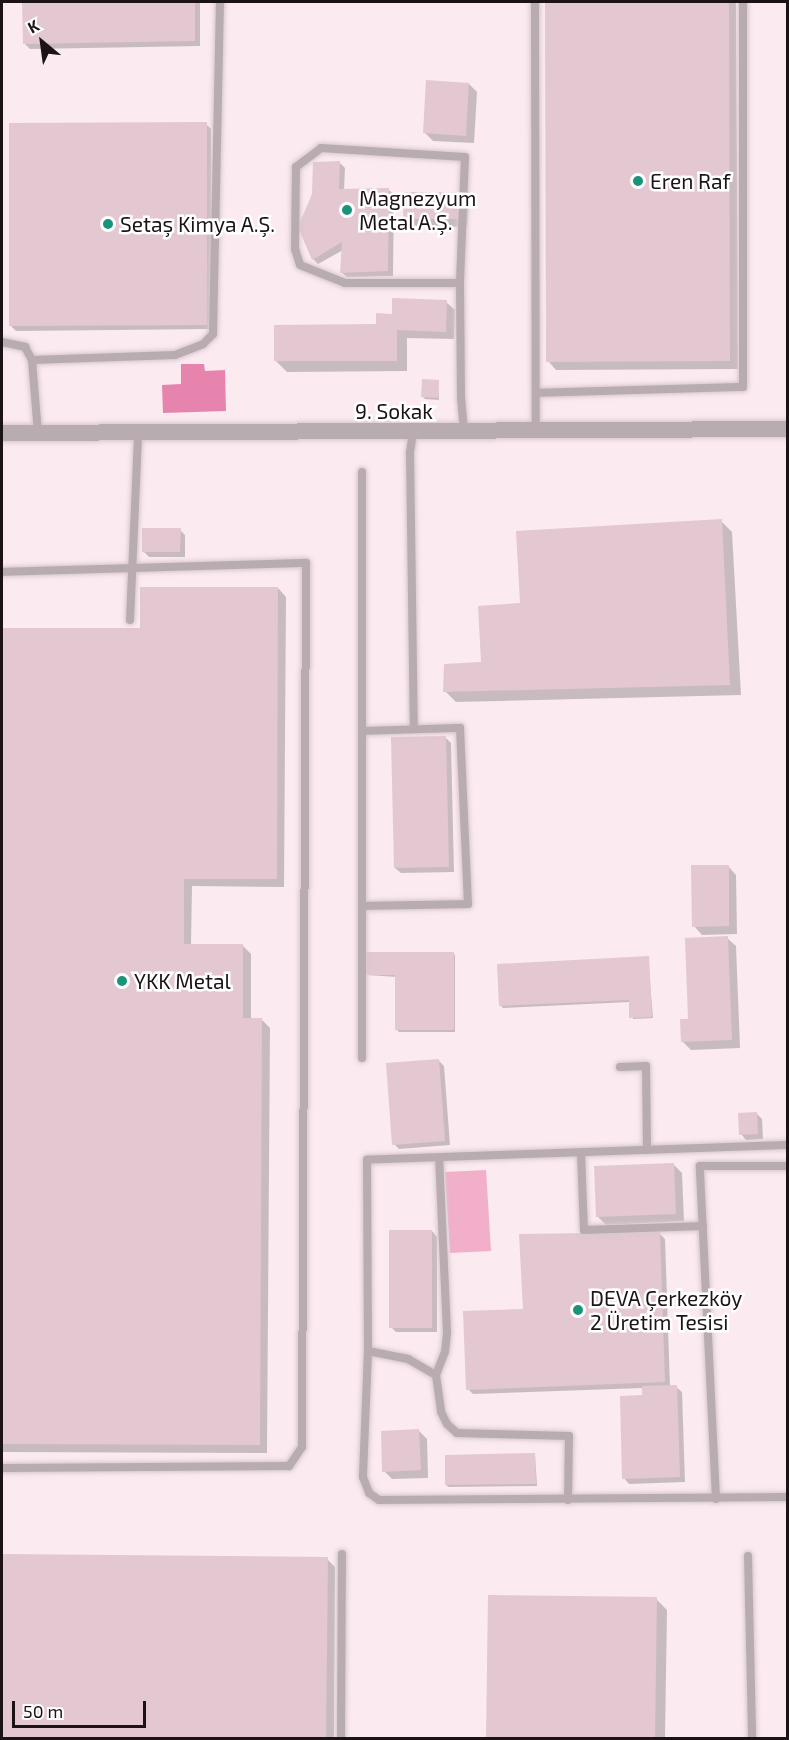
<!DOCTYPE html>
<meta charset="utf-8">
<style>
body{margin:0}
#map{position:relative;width:789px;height:1740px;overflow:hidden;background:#fbeaf0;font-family:"Exo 2",sans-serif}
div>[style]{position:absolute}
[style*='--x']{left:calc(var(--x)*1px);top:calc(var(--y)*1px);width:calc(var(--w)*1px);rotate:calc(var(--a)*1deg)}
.green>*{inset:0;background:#f1afc9}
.water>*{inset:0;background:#e684ae}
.shadow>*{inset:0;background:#0003}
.building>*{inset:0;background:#e3c7d1}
.roads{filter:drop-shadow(0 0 2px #d7c8cd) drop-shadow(0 0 2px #d7c8cd)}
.lane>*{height:8px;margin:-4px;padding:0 4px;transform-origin:4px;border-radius:4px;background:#b9acb1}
.street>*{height:16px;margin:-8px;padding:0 8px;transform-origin:8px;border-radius:8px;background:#b9acb1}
.dots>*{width:16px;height:16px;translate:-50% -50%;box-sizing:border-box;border:3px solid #fff;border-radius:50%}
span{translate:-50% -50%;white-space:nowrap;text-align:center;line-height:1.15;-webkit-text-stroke:5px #fff;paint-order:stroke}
.poi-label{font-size:21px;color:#1c1316}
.left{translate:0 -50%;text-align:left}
.street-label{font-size:21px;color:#1c1316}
.frame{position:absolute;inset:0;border:3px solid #1c1316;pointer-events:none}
.north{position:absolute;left:12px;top:12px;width:60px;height:60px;-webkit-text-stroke:4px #fff;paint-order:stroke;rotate:331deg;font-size:16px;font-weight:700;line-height:24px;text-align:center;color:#1c1316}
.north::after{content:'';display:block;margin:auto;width:21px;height:27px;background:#1c1316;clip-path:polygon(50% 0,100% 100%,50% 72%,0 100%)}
.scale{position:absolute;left:12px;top:1701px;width:134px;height:27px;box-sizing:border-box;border:3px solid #1c1316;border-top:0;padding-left:8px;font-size:18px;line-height:21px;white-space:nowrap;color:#1c1316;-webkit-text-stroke:4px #fff;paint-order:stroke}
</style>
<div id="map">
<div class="green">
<i style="clip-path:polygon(486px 1170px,491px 1251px,450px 1253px,445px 1172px)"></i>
</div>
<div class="water">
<i style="clip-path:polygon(181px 364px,204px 364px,205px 371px,225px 370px,226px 411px,163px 413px,162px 385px,181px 384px)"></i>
</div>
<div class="shadow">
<i style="clip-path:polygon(24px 2px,200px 2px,200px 46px,30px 49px,25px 44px)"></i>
<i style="clip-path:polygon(547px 2px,736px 2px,738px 369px,556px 370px,548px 361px)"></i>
<i style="clip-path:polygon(469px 84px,477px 92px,474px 143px,433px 141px,424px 132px)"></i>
<i style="clip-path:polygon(206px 124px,211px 129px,212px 329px,16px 331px,10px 325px)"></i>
<i style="clip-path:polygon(340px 163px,345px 168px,344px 191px,389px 190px,394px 195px,393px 276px,347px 277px,341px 272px,343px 250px,318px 264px,313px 259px)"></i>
<i style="clip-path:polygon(460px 193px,469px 202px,467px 227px,413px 226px,405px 218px)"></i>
<i style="clip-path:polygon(446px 302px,455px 310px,454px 339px,407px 338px,407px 371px,287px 372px,276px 361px,380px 326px,393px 315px)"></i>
<i style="clip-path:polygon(438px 381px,439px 400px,425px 399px,423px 397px)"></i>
<i style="clip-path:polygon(721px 521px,732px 532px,741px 695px,456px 702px,445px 691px,482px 663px,521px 605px)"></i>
<i style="clip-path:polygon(180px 530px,185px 535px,185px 557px,149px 557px,143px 551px)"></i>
<i style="clip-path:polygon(278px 588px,286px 597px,284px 887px,192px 886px,191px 946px,243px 946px,251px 954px,251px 1020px,262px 1020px,270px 1028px,267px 1453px,2px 1452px,2px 629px,142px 630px)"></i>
<i style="clip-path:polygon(445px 737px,451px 743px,454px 872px,401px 873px,395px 868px)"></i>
<i style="clip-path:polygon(728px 866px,736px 875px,737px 934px,702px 935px,694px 926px)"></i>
<i style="clip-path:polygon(727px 938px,736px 946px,740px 1048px,691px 1050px,682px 1041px)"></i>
<i style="clip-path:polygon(453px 953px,455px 955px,455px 1032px,399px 1032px,397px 1030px,397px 977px,367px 975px)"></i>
<i style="clip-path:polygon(648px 958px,653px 1018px,633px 1019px,630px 1002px,503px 1008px,501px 1006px)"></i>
<i style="clip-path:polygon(439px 1061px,444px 1066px,450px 1145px,399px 1149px,394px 1144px)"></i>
<i style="clip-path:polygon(757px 1114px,762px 1119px,763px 1139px,746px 1140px,741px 1134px)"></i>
<i style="clip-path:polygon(674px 1165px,682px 1173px,684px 1221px,606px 1225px,598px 1217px)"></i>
<i style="clip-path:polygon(432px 1231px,437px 1237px,437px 1332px,396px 1332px,391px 1327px)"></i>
<i style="clip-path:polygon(659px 1233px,665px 1239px,670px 1387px,676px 1387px,682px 1392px,685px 1482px,629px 1484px,624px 1478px,644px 1396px,643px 1388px,473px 1394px,468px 1389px,524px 1311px)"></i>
<i style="clip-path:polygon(419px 1431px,427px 1439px,428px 1478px,392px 1479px,384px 1471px)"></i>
<i style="clip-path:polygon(535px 1455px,537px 1486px,449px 1487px,446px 1485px)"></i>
<i style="clip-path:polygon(2px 1556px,327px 1559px,335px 1567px,334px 1738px,2px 1738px)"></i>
<i style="clip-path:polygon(490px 1597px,656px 1599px,667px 1610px,665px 1738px,488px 1738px)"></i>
</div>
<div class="building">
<i style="clip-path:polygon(22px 2px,195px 2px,195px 41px,23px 44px)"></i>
<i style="clip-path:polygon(545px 2px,729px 2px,730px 361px,546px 362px)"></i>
<i style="clip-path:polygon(426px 80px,469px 83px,466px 136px,423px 133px)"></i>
<i style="clip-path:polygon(207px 122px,207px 325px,9px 326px,9px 123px)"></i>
<i style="clip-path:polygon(340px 161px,339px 189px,389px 188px,388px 271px,340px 273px,342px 242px,312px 260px,298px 227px,312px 194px,313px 162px)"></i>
<i style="clip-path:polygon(404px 192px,461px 192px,459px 219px,403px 219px)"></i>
<i style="clip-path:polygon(392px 298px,447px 300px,446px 332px,397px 330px,397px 361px,274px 361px,274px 325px,376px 324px,376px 313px,392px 314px)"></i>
<i style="clip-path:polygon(422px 379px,439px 380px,438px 398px,421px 397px)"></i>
<i style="clip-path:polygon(722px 519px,730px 685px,443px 692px,444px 664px,481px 662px,478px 606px,520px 603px,516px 531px)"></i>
<i style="clip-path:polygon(142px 528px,181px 528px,180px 552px,142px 552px)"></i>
<i style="clip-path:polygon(140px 587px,278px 587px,277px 879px,184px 879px,184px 944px,243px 944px,243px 1018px,262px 1018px,260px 1445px,2px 1444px,2px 628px,140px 628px)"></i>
<i style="clip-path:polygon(446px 736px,449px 867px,394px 868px,391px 737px)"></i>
<i style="clip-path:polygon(691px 865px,729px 865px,729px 926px,692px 927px)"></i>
<i style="clip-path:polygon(728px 936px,732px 1040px,681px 1042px,680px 1019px,688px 1019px,685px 938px)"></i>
<i style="clip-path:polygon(366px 952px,454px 952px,454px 1030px,395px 1030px,395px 975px,366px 975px)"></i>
<i style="clip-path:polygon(649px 956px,652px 1017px,629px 1018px,629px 1000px,499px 1006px,497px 964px)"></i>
<i style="clip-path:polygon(439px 1059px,445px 1141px,392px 1145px,386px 1063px)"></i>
<i style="clip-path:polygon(757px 1112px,758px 1134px,739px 1135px,738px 1113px)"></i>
<i style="clip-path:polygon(674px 1163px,676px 1214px,596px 1217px,594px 1166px)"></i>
<i style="clip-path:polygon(389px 1230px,432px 1230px,432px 1328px,389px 1328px)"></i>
<i style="clip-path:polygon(660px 1232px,665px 1382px,466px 1390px,463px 1311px,523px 1309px,519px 1234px)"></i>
<i style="clip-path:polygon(677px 1385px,680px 1477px,622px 1479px,620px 1396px,642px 1395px,642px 1386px)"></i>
<i style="clip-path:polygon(419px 1429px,421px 1470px,382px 1472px,381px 1431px)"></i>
<i style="clip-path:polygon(535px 1453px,536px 1484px,445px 1485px,445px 1455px)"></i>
<i style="clip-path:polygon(2px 1554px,328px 1557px,326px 1738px,2px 1738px)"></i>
<i style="clip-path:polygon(488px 1595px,657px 1597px,655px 1738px,486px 1738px)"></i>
</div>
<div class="roads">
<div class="lane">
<i style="--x:535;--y:2;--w:430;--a:89.9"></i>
<i style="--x:460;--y:283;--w:115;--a:180"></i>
<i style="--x:345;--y:283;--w:48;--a:-158.2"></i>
<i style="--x:300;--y:265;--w:17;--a:-107"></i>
<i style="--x:295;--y:249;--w:82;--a:-89.3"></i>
<i style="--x:296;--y:167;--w:31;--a:-37"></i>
<i style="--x:321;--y:148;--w:144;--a:3.6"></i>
<i style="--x:465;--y:157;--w:126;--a:92.3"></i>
<i style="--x:460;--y:283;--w:114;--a:89.5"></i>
<i style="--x:461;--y:397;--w:35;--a:85"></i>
<i style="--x:2;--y:342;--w:24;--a:12"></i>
<i style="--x:25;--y:347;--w:15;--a:62"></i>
<i style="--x:536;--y:393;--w:207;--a:-1.7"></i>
<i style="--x:743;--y:387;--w:385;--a:-90"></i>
<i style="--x:38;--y:433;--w:73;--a:-94.7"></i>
<i style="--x:32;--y:360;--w:143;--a:-2"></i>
<i style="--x:175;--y:355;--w:30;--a:-21"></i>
<i style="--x:203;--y:344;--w:14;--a:-45"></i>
<i style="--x:213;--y:334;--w:332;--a:-88.8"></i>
<i style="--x:413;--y:433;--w:20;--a:99"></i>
<i style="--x:410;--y:453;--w:276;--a:89.2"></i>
<i style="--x:362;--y:472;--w:586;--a:90"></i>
<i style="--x:2;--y:572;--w:304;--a:-1.7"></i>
<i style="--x:306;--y:563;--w:884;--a:90.26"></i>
<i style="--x:302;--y:1447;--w:23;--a:124"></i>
<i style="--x:289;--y:1466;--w:287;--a:179.6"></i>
<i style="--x:130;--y:620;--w:186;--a:-87.5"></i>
<i style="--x:362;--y:731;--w:98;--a:-1.8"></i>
<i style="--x:460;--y:728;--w:176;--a:87.4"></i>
<i style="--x:468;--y:904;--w:106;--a:178.9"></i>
<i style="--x:620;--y:1067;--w:26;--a:-2"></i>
<i style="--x:646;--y:1066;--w:84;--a:89.3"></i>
<i style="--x:788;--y:1145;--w:421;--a:178"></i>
<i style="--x:367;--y:1160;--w:191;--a:89.7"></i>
<i style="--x:368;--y:1351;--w:126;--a:92.3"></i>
<i style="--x:363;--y:1477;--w:17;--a:69"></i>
<i style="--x:369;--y:1493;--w:12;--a:35"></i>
<i style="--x:379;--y:1500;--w:409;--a:-0.4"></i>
<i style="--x:581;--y:1153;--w:77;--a:87.8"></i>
<i style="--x:584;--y:1230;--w:119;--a:-1.9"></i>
<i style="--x:368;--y:1351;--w:41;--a:11.3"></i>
<i style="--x:408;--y:1359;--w:32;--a:30"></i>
<i style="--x:436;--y:1375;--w:37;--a:82"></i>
<i style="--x:441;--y:1412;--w:13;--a:63"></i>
<i style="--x:447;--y:1424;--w:13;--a:42"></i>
<i style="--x:457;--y:1433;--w:112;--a:1.5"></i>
<i style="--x:569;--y:1436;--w:64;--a:90.9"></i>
<i style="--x:436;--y:1375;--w:25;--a:-69"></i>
<i style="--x:445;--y:1352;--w:20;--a:-84"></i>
<i style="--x:447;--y:1332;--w:174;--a:-92.6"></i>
<i style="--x:716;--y:1499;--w:333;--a:-92.8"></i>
<i style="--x:700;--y:1166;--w:88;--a:0"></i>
<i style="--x:748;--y:1556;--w:182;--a:88.7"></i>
<i style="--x:341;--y:1738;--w:184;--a:-89.7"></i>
</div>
<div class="street">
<i style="--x:2;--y:433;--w:786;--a:-0.29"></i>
</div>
</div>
<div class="dots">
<i style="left:638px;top:181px;background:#199379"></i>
<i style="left:347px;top:210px;background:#199379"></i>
<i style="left:108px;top:224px;background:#199379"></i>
<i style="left:122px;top:981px;background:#199379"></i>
<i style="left:578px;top:1310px;background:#199379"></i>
</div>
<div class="poi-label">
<span class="left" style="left:650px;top:181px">Eren Raf</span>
<span class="left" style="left:359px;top:210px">Magnezyum<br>Metal A.Ş.</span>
<span class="left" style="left:120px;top:224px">Setaş Kimya A.Ş.</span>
<span class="left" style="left:134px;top:981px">YKK Metal</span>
<span class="left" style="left:590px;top:1310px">DEVA Çerkezköy<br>2 Üretim Tesisi</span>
</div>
<div class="street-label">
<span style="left:394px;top:411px">9. Sokak</span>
</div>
<div class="frame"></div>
<div class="north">K</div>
<div class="scale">50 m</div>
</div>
